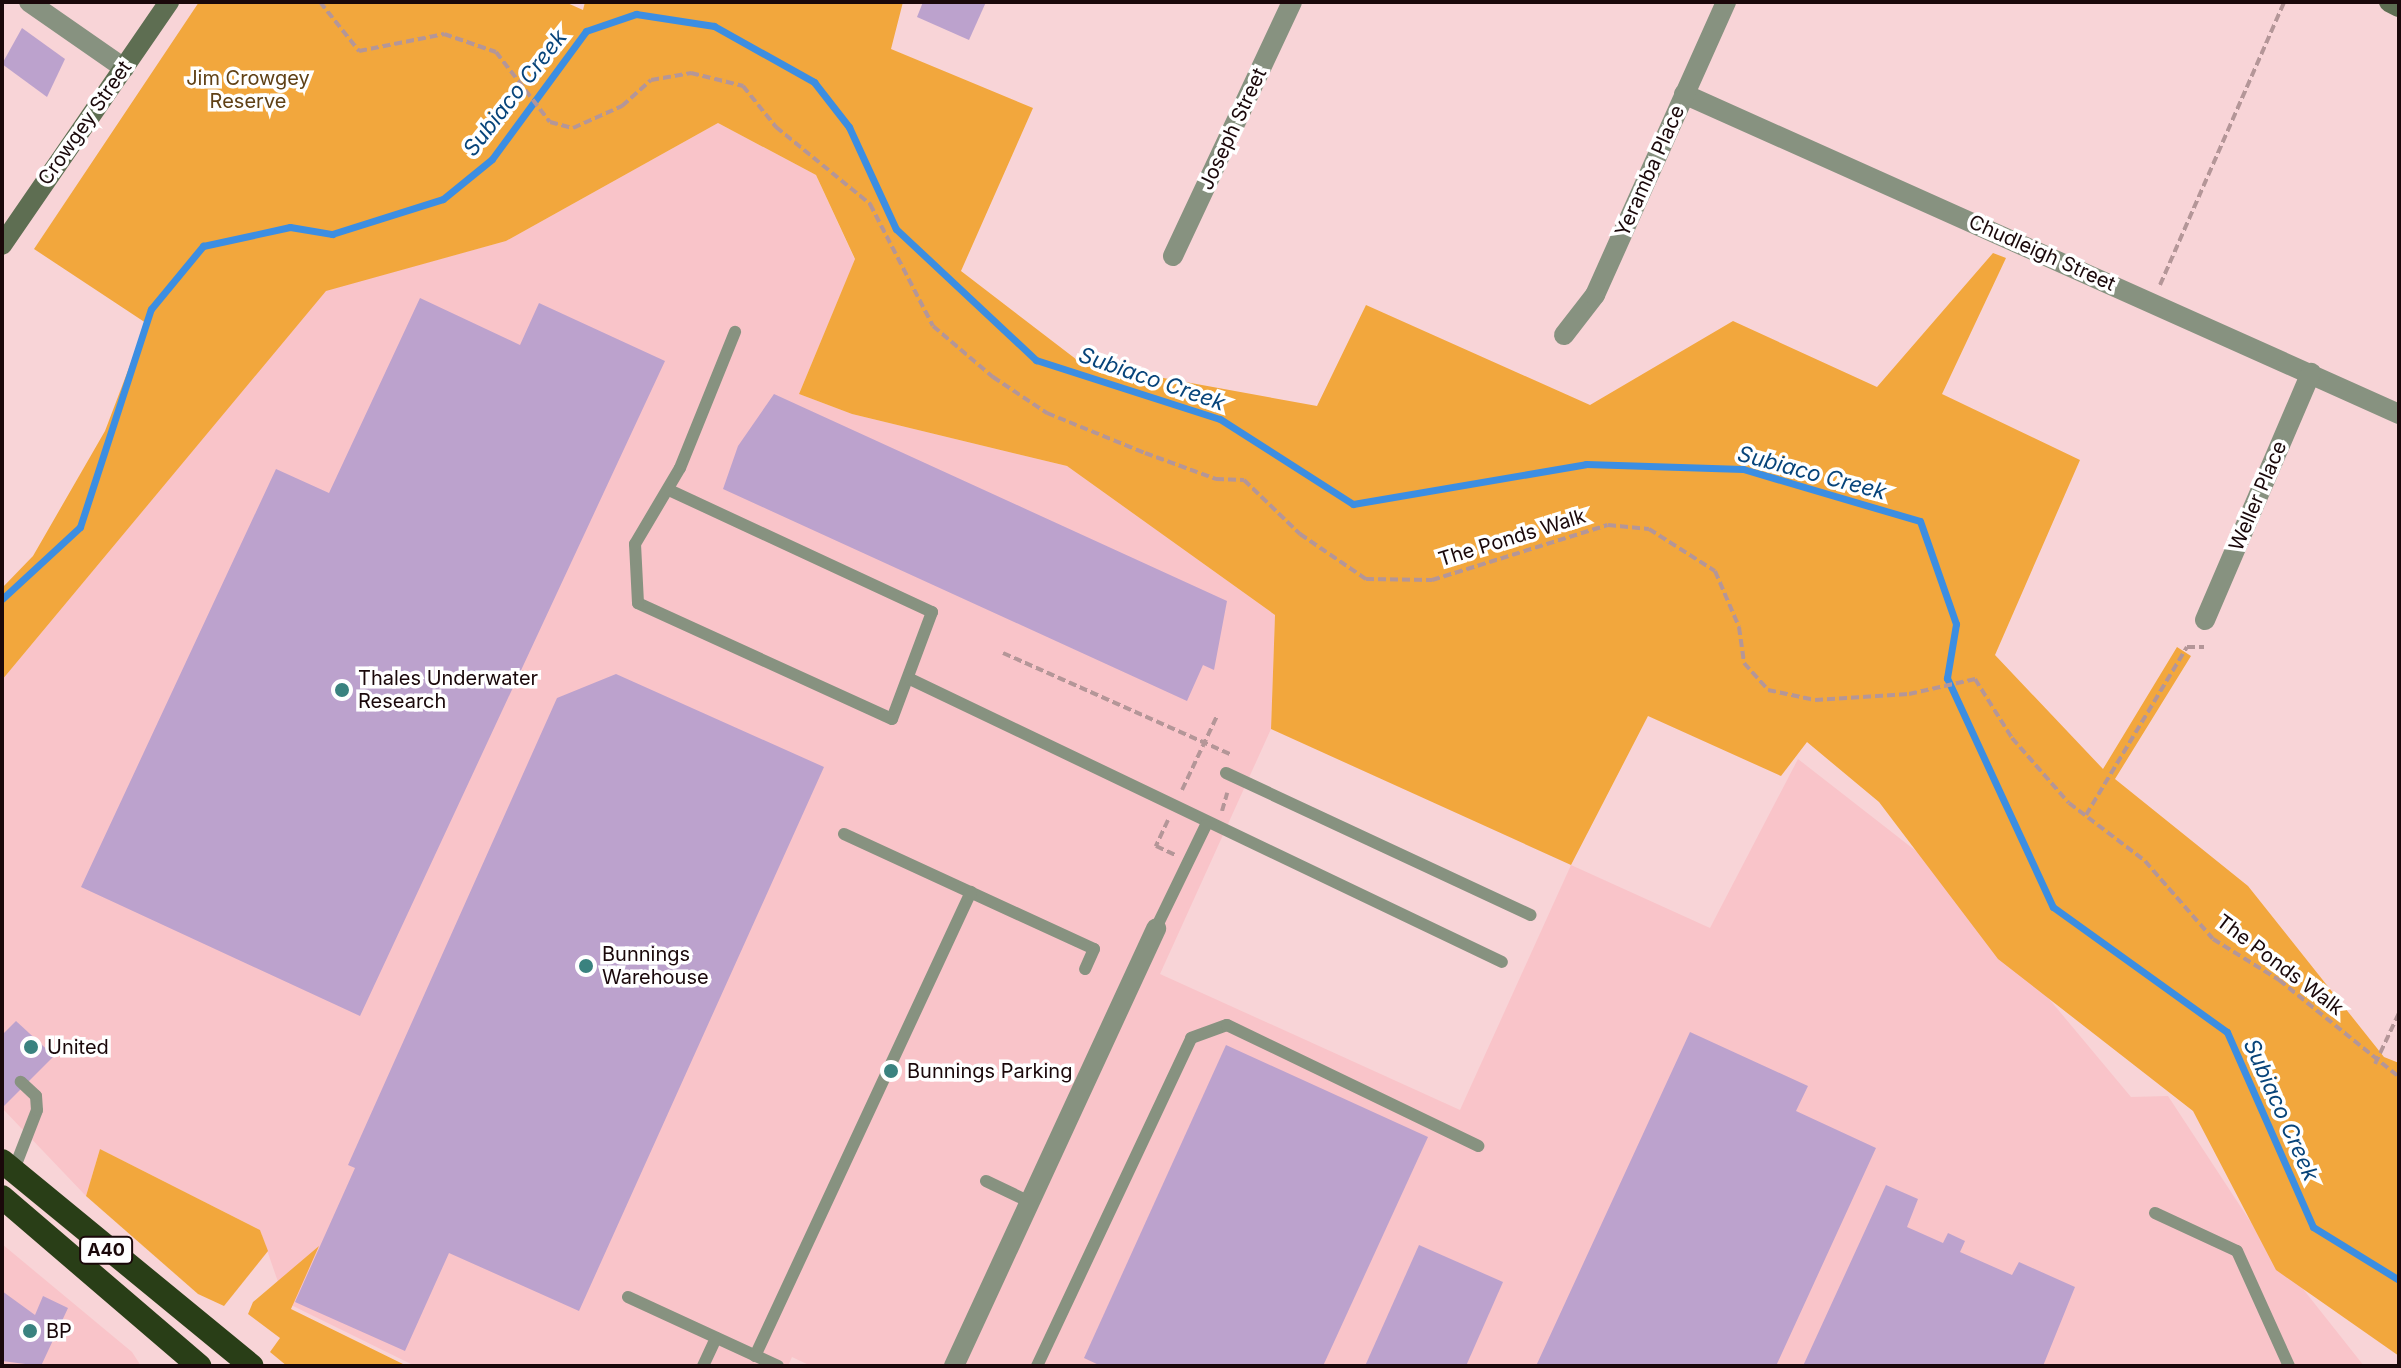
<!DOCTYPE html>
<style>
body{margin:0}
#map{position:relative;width:2401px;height:1368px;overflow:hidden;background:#f8d4d7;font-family:Inter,sans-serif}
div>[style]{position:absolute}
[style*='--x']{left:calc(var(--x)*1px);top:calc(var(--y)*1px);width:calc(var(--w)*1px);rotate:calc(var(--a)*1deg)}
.built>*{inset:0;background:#f9c4c9}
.green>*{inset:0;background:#f2a73d}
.stream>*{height:7px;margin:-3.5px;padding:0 3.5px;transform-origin:3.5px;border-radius:3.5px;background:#3c8ee2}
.building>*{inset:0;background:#bca2cd}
.path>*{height:4px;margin-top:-2px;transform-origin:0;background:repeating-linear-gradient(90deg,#b49698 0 8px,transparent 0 12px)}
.lane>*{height:12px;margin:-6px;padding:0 6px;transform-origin:6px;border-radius:6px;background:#879280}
.street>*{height:20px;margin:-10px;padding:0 10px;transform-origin:10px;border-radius:10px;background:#879280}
.secondary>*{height:20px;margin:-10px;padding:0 10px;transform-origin:10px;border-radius:10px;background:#5e6e52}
.highway>*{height:24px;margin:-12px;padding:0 12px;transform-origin:12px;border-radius:12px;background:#293e17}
.dots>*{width:22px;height:22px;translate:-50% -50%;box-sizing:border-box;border:4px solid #fff;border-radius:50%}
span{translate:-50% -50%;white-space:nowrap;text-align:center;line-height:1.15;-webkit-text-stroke:7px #fff;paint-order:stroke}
.shield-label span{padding:2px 6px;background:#fff;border:2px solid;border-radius:6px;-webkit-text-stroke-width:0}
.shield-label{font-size:18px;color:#1a080a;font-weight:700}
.park-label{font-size:20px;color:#604116}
.street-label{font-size:20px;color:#1a080a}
.poi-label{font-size:20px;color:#1a080a}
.left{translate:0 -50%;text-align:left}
.water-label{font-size:22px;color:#07447a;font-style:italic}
.frame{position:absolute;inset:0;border:4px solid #1a080a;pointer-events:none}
</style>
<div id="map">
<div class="built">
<i style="clip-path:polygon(718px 123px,816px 175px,855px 260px,799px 394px,852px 414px,1067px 466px,1275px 615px,1271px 729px,1160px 974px,1460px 1110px,1571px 865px,1710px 928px,1798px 759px,1943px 872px,2131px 1097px,2168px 1096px,2254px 1227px,2364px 1366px,811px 1366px,792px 1357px,788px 1366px,415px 1366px,285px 1302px,260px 1230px,100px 1149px,86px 1196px,2px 1108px,2px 680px,326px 290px,506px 241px)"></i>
<i style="clip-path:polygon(2px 1244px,132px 1352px,141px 1366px,2px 1366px)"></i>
</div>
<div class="green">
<i style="clip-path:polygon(199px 2px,565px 2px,583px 10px,585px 2px,903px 2px,891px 49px,1033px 108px,961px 271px,1081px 363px,1317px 406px,1366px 305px,1590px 405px,1733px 321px,1877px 387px,1993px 253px,2006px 258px,1942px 394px,2080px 460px,1995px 655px,2103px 769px,2177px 647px,2191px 656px,2115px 779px,2248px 886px,2384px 1057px,2399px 1063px,2399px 1356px,2276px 1270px,2193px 1111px,1998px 959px,1879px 802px,1807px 742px,1781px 776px,1648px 716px,1571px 865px,1271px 729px,1275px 615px,1067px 466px,852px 414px,799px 394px,855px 259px,816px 175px,718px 123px,506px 241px,326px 291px,2px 680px,2px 588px,33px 556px,105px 431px,146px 323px,34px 249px)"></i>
<i style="clip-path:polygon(100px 1149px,260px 1230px,268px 1251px,224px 1306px,198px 1294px,86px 1196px)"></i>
<i style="clip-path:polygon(319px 1246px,291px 1309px,407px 1366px,287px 1366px,270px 1352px,280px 1338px,248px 1314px,253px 1302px)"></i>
</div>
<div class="stream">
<i style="--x:2;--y:599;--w:106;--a:-42.7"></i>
<i style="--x:80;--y:527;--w:229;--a:-72"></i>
<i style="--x:151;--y:309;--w:82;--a:-50.5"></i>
<i style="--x:203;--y:246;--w:89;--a:-12.3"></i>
<i style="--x:290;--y:227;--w:43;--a:9.5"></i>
<i style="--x:332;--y:234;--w:116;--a:-17.5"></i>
<i style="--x:443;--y:199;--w:63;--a:-39.2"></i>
<i style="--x:492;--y:159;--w:159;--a:-53.7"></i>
<i style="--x:586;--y:31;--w:53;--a:-18.8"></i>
<i style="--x:636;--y:14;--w:79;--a:8.7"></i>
<i style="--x:714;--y:26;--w:115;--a:29.2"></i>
<i style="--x:814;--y:82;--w:57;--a:52.1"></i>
<i style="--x:849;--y:127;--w:112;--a:65.3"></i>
<i style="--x:896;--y:229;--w:192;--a:43.1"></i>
<i style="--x:1036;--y:360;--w:193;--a:17.8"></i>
<i style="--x:1220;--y:419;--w:158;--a:32.6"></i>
<i style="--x:1353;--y:504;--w:236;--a:-9.7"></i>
<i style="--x:1586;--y:464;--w:157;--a:1.8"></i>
<i style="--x:1743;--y:469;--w:184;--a:16.4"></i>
<i style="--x:1920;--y:521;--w:109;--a:70.7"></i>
<i style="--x:1956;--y:624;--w:55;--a:99.5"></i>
<i style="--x:1947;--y:678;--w:252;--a:65.2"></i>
<i style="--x:2053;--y:907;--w:214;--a:35.7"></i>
<i style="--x:2227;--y:1032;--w:213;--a:66.2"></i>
<i style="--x:2313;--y:1227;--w:101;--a:31.6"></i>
</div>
<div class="building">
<i style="clip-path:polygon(923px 2px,986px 2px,969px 40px,917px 17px)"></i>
<i style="clip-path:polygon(22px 28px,65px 59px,47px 97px,2px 64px)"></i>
<i style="clip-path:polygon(420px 298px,520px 345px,539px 303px,665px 361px,360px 1016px,81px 887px,276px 469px,329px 493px)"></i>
<i style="clip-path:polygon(774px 394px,1227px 601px,1214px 670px,1203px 665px,1187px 701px,723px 489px,738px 446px)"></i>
<i style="clip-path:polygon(616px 674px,824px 767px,579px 1311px,449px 1253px,405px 1351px,295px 1302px,355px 1168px,348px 1165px,557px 698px)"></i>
<i style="clip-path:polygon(16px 1021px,54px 1056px,4px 1106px,3px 1034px)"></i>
<i style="clip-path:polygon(1690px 1032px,1808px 1086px,1796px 1111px,1876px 1148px,1776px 1366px,1536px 1366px)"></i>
<i style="clip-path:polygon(1226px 1045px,1428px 1137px,1323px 1366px,1101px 1366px,1084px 1358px)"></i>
<i style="clip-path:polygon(1886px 1185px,1918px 1199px,1907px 1227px,1943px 1243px,1948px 1233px,1965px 1241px,1960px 1252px,2012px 1275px,2019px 1262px,2075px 1287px,2043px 1366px,1803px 1366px)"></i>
<i style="clip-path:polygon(1419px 1245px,1503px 1282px,1466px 1366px,1365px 1366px)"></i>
<i style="clip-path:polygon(2px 1291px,35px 1315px,43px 1296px,68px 1308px,41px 1366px,2px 1361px)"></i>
</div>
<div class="path">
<i style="--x:320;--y:2;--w:63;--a:51.5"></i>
<i style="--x:359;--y:51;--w:87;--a:-11.3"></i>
<i style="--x:444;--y:34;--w:55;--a:19.1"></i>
<i style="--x:496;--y:52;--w:88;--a:52.4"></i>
<i style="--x:550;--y:122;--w:24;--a:15"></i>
<i style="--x:573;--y:128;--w:54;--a:-24.2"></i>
<i style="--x:622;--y:106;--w:39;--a:-42"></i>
<i style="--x:651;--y:80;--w:41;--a:-9.9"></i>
<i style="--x:691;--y:73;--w:54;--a:14"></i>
<i style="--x:743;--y:86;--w:53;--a:51.2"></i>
<i style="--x:776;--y:127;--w:122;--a:39.3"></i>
<i style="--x:870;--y:204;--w:137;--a:62.7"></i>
<i style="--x:933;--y:326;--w:79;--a:40.4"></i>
<i style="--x:993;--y:377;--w:65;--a:33.7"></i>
<i style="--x:1047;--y:413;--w:106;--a:22.2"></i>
<i style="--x:1145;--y:453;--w:76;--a:20.1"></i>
<i style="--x:1216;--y:479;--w:28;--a:2"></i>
<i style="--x:1244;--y:480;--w:78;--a:44"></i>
<i style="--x:1300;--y:534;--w:80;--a:34.3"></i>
<i style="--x:1366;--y:579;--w:66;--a:0.9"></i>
<i style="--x:1432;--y:580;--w:184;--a:-17.4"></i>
<i style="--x:1608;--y:525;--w:41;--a:5.6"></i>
<i style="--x:1649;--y:529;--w:78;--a:32.5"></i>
<i style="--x:1715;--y:571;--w:61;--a:66.8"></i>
<i style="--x:1739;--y:627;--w:36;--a:82"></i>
<i style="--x:1744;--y:663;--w:36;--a:48"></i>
<i style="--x:1768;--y:690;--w:48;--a:12"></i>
<i style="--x:1815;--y:700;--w:94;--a:-3.7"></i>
<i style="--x:1909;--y:694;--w:68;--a:-12.8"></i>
<i style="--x:1975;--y:679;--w:70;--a:57.9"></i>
<i style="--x:2012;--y:738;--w:86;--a:48.8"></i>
<i style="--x:2069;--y:803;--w:96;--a:37.3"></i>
<i style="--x:2145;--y:861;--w:103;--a:48.9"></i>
<i style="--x:2213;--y:939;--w:78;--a:31.8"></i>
<i style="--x:2279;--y:980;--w:154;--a:38.9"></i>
<i style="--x:2160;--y:285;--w:309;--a:-66.3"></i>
<i style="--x:1003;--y:653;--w:251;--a:24"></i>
<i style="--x:1182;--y:790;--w:82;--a:-64.7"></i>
<i style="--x:1222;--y:811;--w:19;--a:-74"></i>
<i style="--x:2086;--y:815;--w:196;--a:-59"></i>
<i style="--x:2187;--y:647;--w:17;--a:0"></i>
<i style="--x:1168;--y:820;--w:29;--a:115"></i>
<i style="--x:1156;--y:846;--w:21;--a:25"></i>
<i style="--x:2375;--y:1064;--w:56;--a:-64.8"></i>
</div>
<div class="lane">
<i style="--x:669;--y:490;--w:290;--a:24.9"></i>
<i style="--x:932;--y:612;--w:114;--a:110.5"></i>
<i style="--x:892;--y:719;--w:279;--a:-155.5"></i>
<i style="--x:638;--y:603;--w:59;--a:-92.9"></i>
<i style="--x:635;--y:544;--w:88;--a:-59.4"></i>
<i style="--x:680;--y:468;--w:147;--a:-68"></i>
<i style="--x:910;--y:679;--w:656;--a:25.55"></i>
<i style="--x:1226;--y:773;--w:336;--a:25"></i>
<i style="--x:844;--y:834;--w:275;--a:24.7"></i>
<i style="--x:1094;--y:949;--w:22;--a:114"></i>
<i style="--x:1156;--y:928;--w:114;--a:-64.1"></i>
<i style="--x:13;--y:1172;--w:66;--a:-68.8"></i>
<i style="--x:37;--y:1110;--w:14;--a:-94"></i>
<i style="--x:36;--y:1096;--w:21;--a:-137"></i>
<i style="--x:986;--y:1181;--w:49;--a:25.5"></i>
<i style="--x:2155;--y:1213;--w:90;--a:24.9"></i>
<i style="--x:2237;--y:1251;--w:126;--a:65.7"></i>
<i style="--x:628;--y:1297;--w:165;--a:24.7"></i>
<i style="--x:755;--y:1356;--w:512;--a:-65.04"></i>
<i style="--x:703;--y:1366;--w:31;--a:-65"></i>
<i style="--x:1037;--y:1366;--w:362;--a:-64.8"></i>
<i style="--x:1191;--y:1038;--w:38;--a:-20"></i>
<i style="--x:1227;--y:1025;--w:279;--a:25.7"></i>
</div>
<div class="street">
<i style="--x:29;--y:2;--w:116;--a:34.8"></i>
<i style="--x:1684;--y:94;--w:783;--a:24.11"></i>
<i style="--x:1173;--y:256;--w:280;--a:-64.9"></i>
<i style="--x:1564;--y:335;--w:51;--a:-52.2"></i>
<i style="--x:1595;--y:295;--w:321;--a:-65.9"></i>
<i style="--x:2205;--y:620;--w:269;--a:-66.8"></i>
<i style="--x:954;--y:1366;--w:482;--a:-65.2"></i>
</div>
<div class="secondary">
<i style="--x:2389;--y:2;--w:11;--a:27"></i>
<i style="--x:2;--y:245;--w:295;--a:-55.5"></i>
</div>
<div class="highway">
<i style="--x:2;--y:1161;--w:323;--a:39.4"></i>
<i style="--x:2;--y:1197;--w:260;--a:40.6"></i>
</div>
<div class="dots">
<i style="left:342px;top:690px;background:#3a827f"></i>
<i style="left:586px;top:966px;background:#3a827f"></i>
<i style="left:31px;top:1047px;background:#3a827f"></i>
<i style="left:891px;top:1071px;background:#3a827f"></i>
<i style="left:30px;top:1331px;background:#3a827f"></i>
</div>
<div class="shield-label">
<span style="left:106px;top:1250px">A40</span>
</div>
<div class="park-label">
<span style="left:248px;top:90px">Jim Crowgey<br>Reserve</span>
</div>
<div class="street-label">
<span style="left:85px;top:123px;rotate:-55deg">Crowgey Street</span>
<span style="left:1233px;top:129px;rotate:-65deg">Joseph Street</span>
<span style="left:1650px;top:171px;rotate:-66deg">Yeramba Place</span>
<span style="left:2042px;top:253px;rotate:24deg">Chudleigh Street</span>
<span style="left:2258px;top:496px;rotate:-67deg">Weller Place</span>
<span style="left:1512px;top:538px;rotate:-17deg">The Ponds Walk</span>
<span style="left:2280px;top:965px;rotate:37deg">The Ponds Walk</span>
</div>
<div class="poi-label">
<span class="left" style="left:358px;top:690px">Thales Underwater<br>Research</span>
<span class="left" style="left:602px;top:966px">Bunnings<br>Warehouse</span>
<span class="left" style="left:47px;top:1047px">United</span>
<span class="left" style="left:907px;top:1071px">Bunnings Parking</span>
<span class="left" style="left:46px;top:1331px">BP</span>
</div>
<div class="water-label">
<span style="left:515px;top:93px;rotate:-52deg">Subiaco Creek</span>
<span style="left:1152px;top:379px;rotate:19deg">Subiaco Creek</span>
<span style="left:1812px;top:473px;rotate:15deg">Subiaco Creek</span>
<span style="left:2281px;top:1110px;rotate:66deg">Subiaco Creek</span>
</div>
<div class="frame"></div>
</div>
